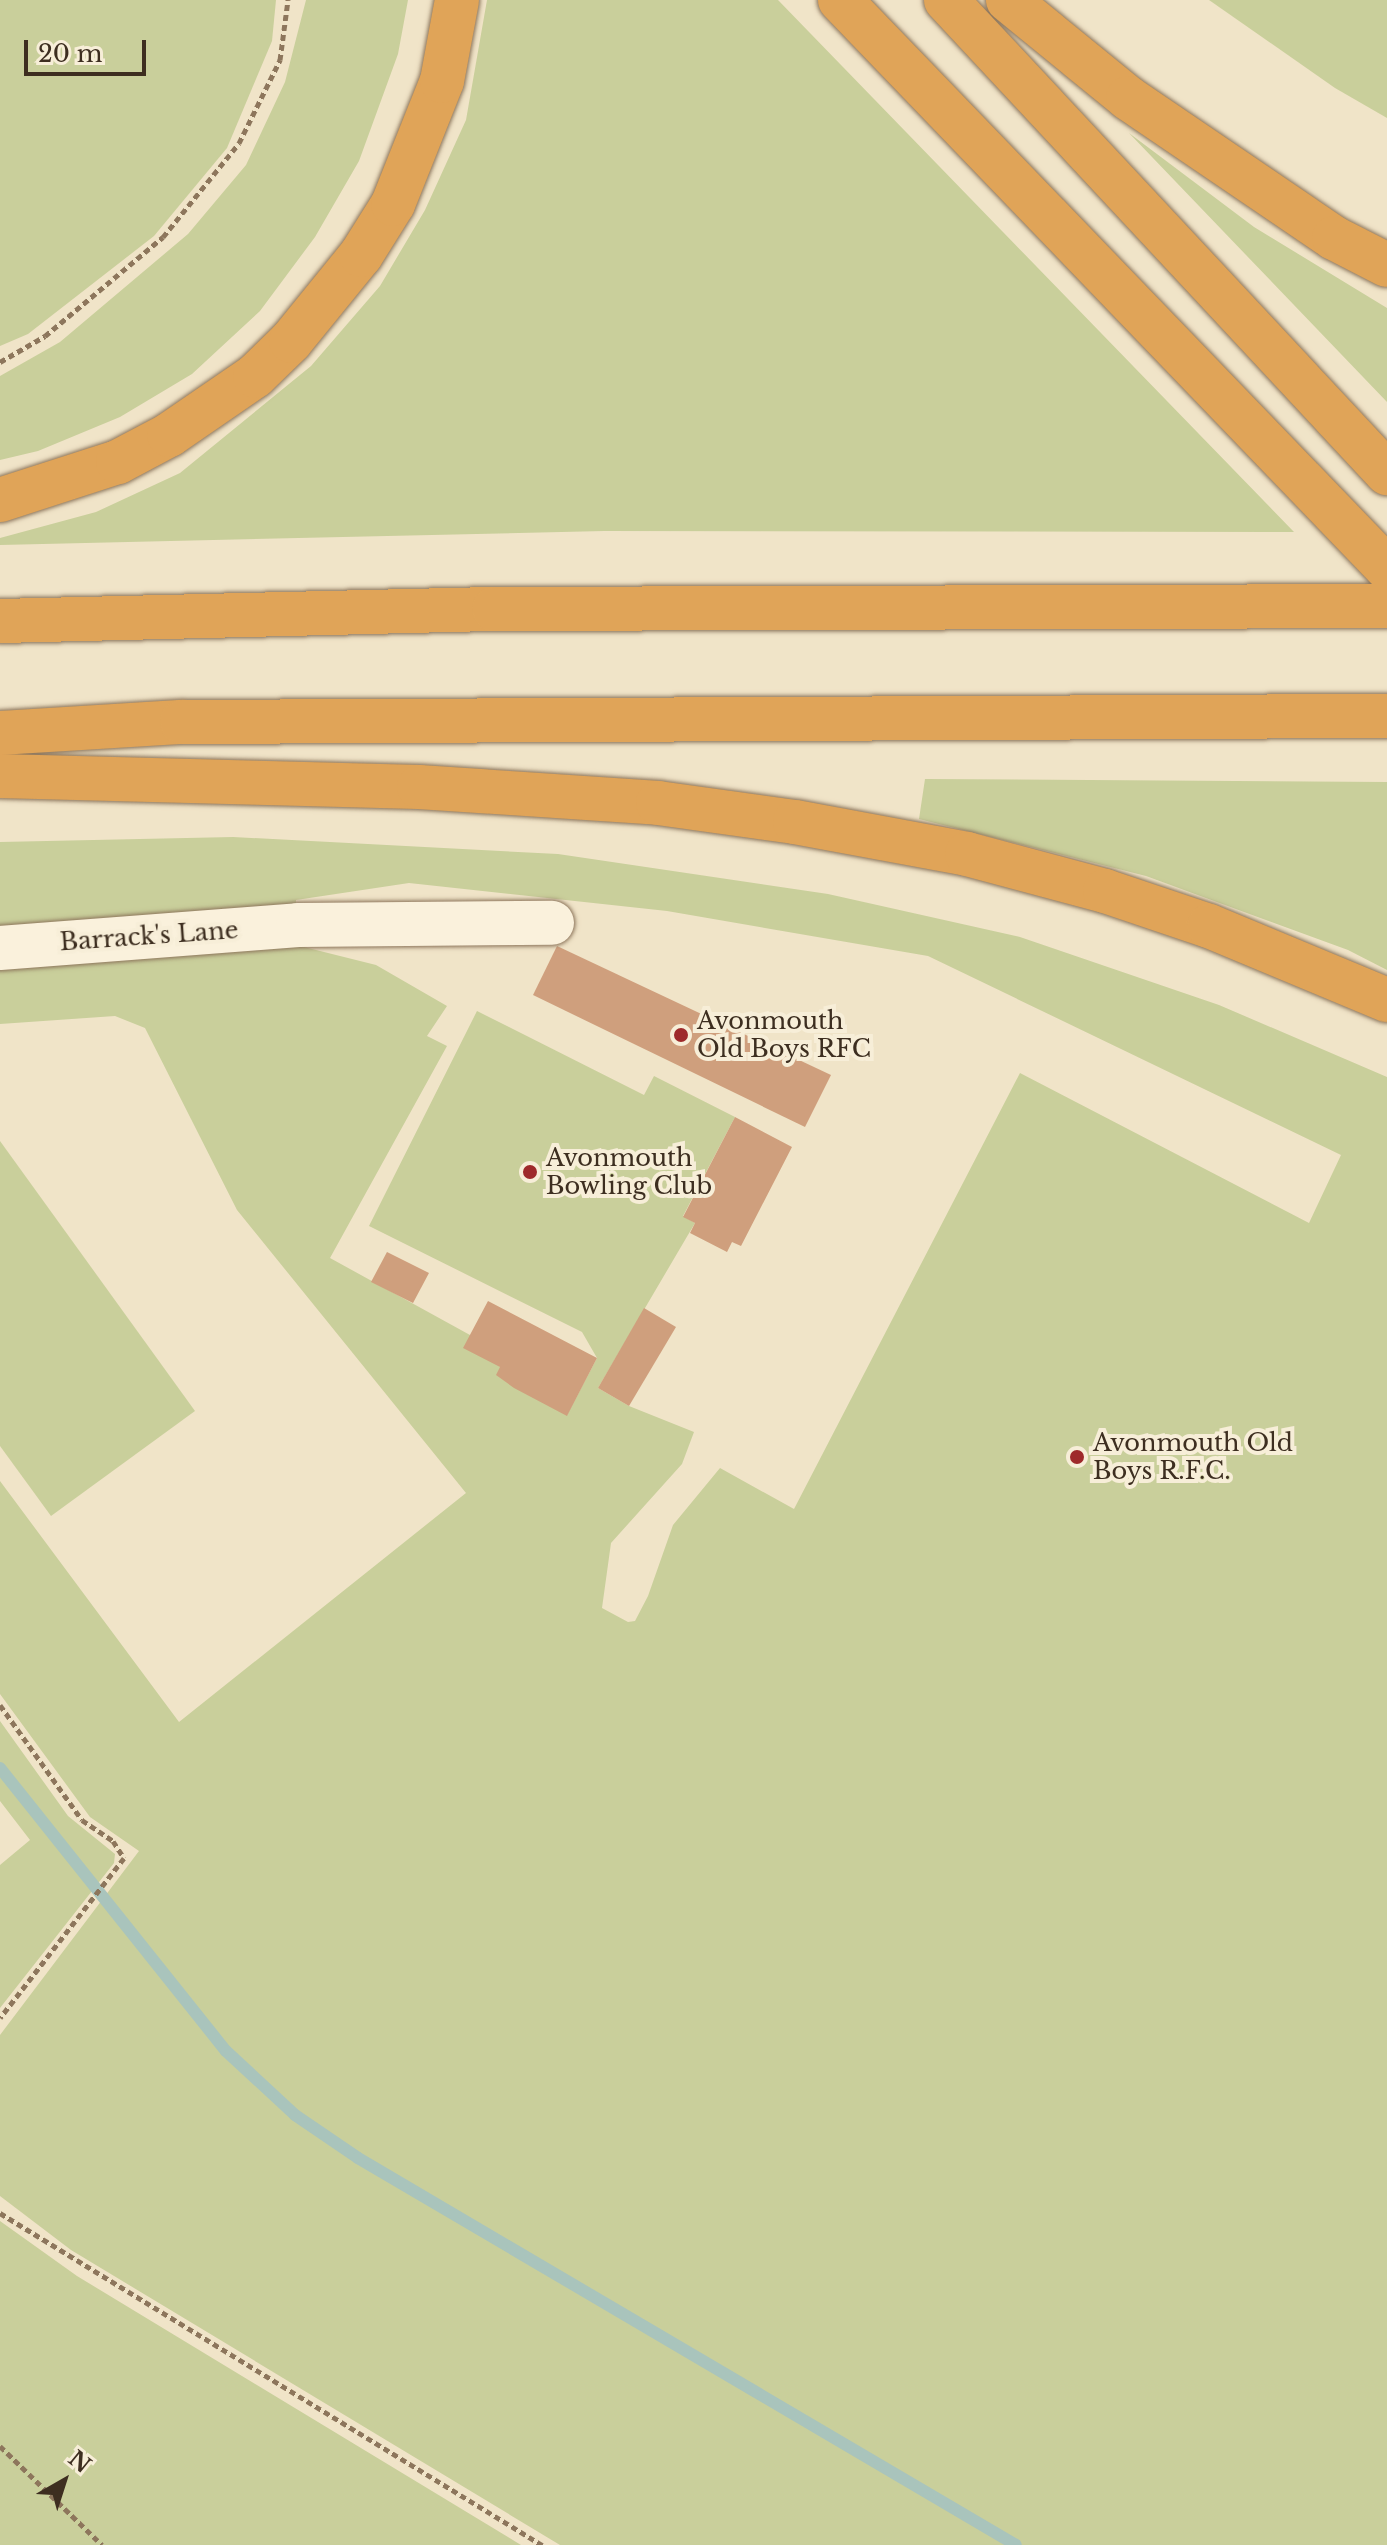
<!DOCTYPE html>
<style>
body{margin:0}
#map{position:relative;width:1387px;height:2545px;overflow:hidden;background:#f0e4c8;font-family:"Libre Baskerville",serif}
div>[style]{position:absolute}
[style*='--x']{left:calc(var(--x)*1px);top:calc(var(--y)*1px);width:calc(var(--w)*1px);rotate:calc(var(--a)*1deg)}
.green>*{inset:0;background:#c9cf9b}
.stream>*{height:12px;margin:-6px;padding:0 6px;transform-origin:6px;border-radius:6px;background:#a9c4bc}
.building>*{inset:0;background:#cf9f7d}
.path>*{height:5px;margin-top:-2.5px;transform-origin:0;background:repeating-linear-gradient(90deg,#8d765c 0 6px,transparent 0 10px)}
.roads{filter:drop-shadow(0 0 2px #8d765c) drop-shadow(0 0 2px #8d765c)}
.minor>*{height:44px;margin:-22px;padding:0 22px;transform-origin:22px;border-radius:22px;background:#faf1dc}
.highway>*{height:44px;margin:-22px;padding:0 22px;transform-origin:22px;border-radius:22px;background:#e0a458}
.dots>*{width:22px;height:22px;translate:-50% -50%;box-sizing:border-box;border:4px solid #f7eed8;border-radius:50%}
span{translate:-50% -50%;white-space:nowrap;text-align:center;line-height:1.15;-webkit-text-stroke:8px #f7eed8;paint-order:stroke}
.street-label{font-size:24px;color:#3d2e20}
.poi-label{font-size:24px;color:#3d2e20}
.left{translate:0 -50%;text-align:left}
.north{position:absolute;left:24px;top:2441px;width:80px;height:80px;-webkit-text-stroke:6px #f7eed8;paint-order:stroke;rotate:39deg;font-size:22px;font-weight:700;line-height:32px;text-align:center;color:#3d2e20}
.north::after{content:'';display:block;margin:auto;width:28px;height:36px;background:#3d2e20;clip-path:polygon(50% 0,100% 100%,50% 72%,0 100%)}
.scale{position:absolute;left:24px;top:40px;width:122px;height:36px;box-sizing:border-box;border:4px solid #3d2e20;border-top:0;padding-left:10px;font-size:24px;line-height:28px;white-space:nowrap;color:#3d2e20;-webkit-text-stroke:6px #f7eed8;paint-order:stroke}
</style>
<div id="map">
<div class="green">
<i style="clip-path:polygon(0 0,276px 0,272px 41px,227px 148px,154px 236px,28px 334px,0 346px)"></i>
<i style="clip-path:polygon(306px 0,408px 0,398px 54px,359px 161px,315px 237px,260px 311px,192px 374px,120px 417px,38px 451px,0 460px,0 376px,60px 342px,188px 234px,246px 165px,285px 82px)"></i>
<i style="clip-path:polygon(487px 0,778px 0,1294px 532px,604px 531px,0 545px,0 538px,96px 512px,180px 473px,311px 366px,380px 286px,425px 210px,466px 120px)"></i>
<i style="clip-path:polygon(1209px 0,1387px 0,1387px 118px,1335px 88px)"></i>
<i style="clip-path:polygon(1129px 133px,1254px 227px,1387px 308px,1387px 402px)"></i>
<i style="clip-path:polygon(925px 779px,1387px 782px,1387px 970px,1348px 950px,1146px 876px,919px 819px)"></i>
<i style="clip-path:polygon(233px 837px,558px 854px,828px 894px,1020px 937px,1219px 1005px,1387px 1077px,1387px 2545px,560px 2545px,71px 2250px,0 2196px,0 2035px,139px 1851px,90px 1817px,0 1694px,0 1481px,179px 1722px,466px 1493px,237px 1210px,145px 1028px,115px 1016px,0 1024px,0 968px,300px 946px,376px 965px,447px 1006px,427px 1036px,447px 1046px,330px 1258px,470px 1335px,500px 1367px,567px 1415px,597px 1358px,582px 1332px,369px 1226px,477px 1011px,644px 1095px,654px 1076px,735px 1117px,683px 1216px,695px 1223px,598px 1388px,629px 1406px,694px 1432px,682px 1464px,611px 1543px,602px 1608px,628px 1622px,635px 1621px,648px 1596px,673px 1525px,720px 1468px,794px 1509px,1020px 1073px,1309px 1223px,1341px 1155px,928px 956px,667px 911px,409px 883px,296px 900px,296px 912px,0 929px,0 842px)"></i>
<i style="clip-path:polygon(0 1141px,195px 1411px,51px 1516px,0 1446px)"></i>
<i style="clip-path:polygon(0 1721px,68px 1816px,115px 1854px,114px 1863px,0 2008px,0 1865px,30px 1840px,0 1801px)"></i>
<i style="clip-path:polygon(0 2221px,77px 2276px,521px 2545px,0 2545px)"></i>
</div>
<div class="stream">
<i style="--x:0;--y:1768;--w:362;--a:51.4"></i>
<i style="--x:226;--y:2051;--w:94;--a:42.8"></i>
<i style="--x:295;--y:2115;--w:76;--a:34.3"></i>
<i style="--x:358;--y:2158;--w:763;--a:30.46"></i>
</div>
<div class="building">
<i style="clip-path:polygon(557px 946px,831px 1075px,805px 1127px,533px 995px)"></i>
<i style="clip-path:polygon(735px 1117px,792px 1147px,741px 1246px,732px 1242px,727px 1252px,690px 1233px,695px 1223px,683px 1217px)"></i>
<i style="clip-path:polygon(387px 1252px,429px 1273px,413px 1303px,371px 1282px)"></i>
<i style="clip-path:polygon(488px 1301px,597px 1358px,567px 1416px,514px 1388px,496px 1375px,500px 1367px,463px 1348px)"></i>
<i style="clip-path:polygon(644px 1308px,676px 1327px,629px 1406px,598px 1388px)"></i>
</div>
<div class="path">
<i style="--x:0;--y:362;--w:52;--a:-30"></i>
<i style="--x:45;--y:336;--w:154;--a:-40"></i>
<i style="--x:163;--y:237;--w:121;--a:-51"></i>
<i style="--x:239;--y:143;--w:93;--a:-63.7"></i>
<i style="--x:280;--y:60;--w:61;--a:-82.4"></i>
<i style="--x:0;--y:1705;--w:141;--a:54.5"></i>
<i style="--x:82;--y:1820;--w:37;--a:34"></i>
<i style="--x:113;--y:1841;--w:20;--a:57"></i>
<i style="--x:124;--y:1858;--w:202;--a:127.8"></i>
<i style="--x:0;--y:2213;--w:636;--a:31.49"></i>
<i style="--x:0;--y:2446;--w:142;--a:44.1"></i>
</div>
<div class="roads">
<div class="minor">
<i style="--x:0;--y:948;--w:299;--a:-4.4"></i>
<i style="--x:298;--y:925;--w:254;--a:-0.5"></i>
</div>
<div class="highway">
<i style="--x:840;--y:0;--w:789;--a:46.08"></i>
<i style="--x:946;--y:0;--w:647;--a:47.01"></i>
<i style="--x:1008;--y:0;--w:155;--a:39.2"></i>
<i style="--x:1128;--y:98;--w:249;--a:34.2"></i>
<i style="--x:1334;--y:238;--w:59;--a:27"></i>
<i style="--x:0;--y:500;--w:124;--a:-17.9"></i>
<i style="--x:118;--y:462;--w:58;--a:-27.9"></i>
<i style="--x:169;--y:435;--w:104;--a:-34.5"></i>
<i style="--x:255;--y:376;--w:50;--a:-44.2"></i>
<i style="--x:291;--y:341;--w:111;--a:-50.9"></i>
<i style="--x:361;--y:255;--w:60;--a:-57.9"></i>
<i style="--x:393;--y:204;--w:132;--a:-68.3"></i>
<i style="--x:442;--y:81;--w:82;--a:-79.5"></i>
<i style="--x:0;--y:621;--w:494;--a:-1.4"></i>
<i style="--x:494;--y:609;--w:893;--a:-0.19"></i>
<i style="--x:0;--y:733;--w:182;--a:-3.5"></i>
<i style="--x:182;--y:722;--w:1205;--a:-0.29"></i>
<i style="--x:0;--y:776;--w:419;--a:1.5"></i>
<i style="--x:419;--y:787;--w:240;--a:3.8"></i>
<i style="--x:658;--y:803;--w:138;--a:7.9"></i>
<i style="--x:795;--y:822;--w:175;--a:10.5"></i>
<i style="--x:967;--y:854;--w:143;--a:15"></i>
<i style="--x:1105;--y:891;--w:110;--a:18.6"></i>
<i style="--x:1209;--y:926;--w:193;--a:22.6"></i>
</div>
</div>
<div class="dots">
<i style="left:681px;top:1035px;background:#9e2a2b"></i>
<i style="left:530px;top:1172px;background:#9e2a2b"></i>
<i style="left:1077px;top:1457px;background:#9e2a2b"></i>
</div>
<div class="street-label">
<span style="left:149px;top:936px;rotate:-4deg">Barrack's Lane</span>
</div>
<div class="poi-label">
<span class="left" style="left:697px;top:1035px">Avonmouth<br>Old Boys RFC</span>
<span class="left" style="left:546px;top:1172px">Avonmouth<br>Bowling Club</span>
<span class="left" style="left:1093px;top:1457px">Avonmouth Old<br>Boys R.F.C.</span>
</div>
<div class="north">N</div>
<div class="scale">20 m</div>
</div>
